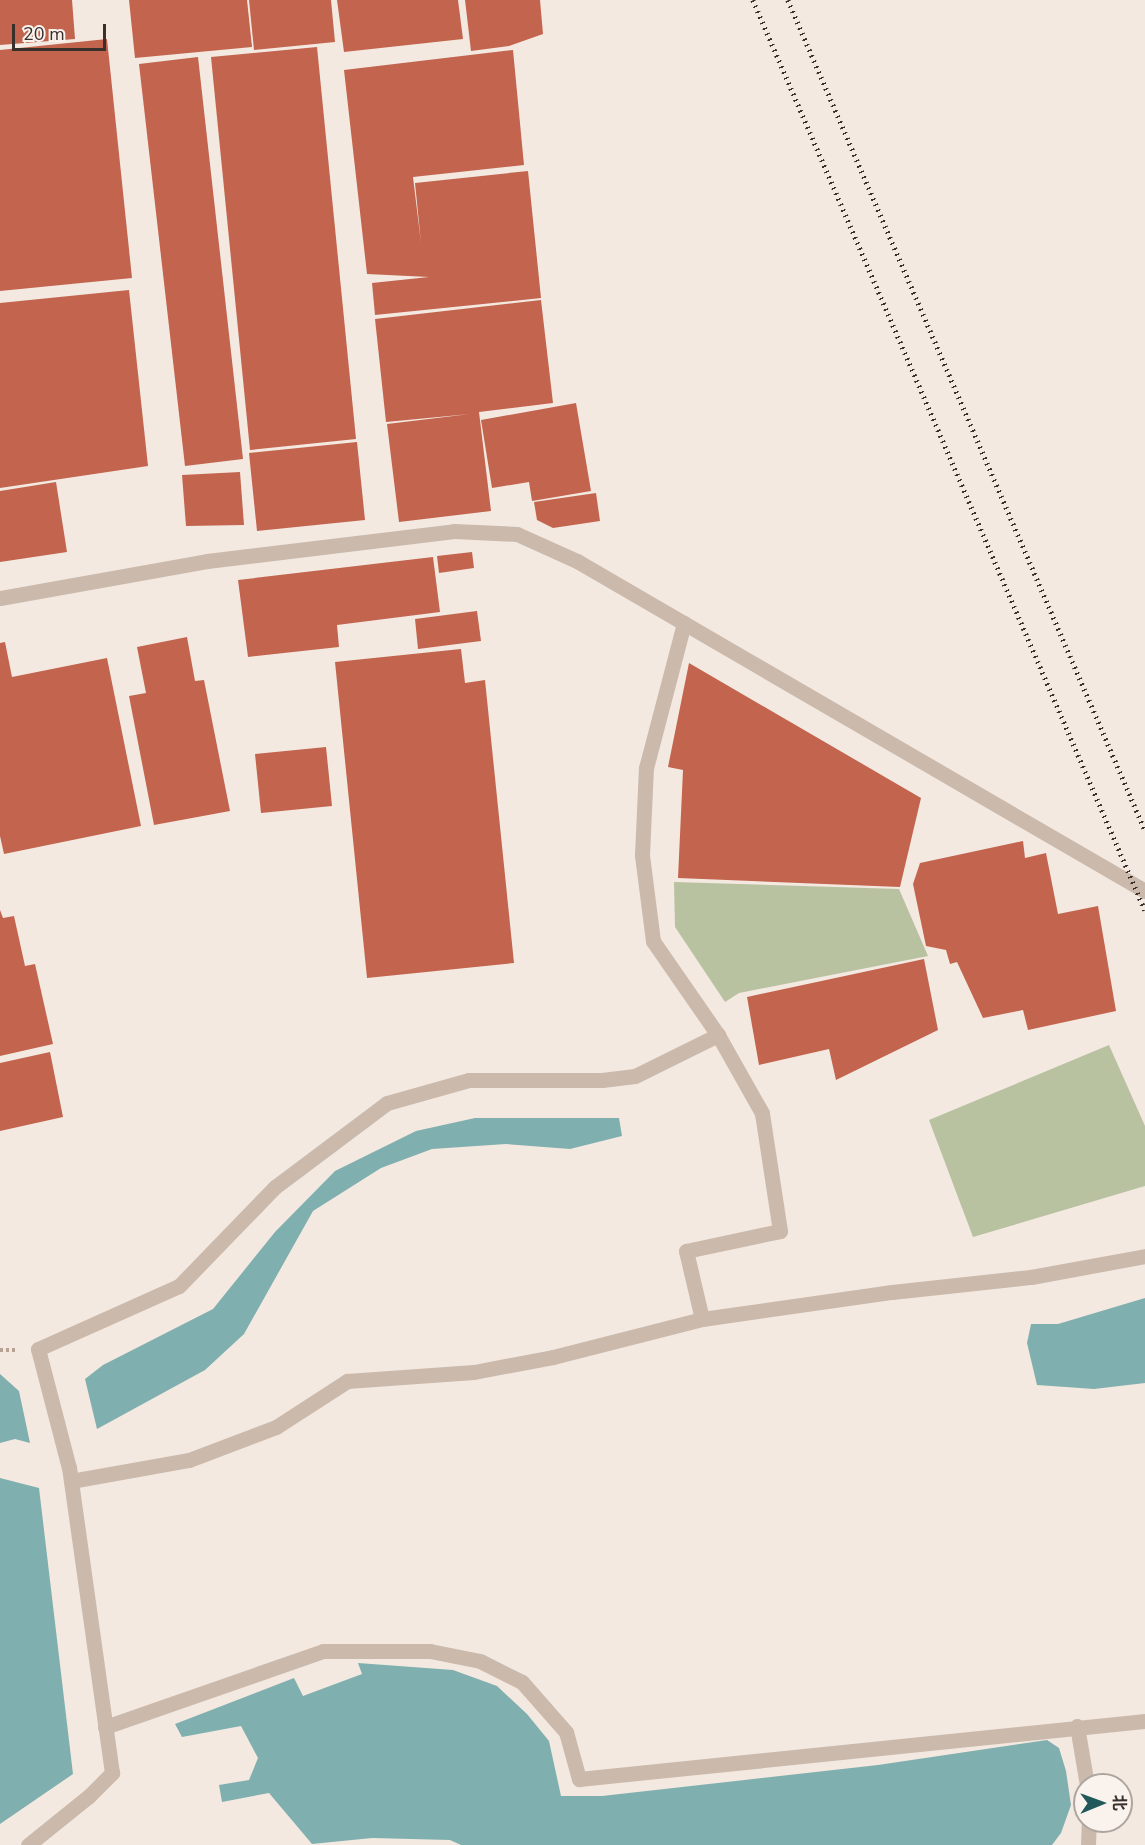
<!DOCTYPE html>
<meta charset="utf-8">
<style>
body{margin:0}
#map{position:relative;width:1145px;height:1845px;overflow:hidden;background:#f3e9e0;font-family:"Nunito Sans","Noto Sans SC",sans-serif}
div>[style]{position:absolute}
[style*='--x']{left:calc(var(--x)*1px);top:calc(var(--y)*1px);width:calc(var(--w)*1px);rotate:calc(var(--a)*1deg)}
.green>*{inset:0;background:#b8c2a0}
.water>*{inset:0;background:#80afaf}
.building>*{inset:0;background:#c3644e}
.path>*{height:4px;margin-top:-2px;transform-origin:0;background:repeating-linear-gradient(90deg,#b7a396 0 3px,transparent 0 6px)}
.lane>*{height:15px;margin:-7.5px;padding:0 7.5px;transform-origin:7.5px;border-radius:7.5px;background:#cbb9ac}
.street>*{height:15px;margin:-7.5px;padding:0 7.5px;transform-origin:7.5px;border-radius:7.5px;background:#cbb9ac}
.rail>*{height:4.5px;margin-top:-2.25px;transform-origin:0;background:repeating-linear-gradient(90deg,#392f2b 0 1.5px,transparent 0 6px)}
span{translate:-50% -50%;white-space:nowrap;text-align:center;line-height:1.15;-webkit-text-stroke:4.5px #faf3ed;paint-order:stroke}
.north{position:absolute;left:1073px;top:1773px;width:60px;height:60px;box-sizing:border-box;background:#faf3ed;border:2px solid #ada59f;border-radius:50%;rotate:89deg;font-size:16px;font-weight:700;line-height:24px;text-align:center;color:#392f2b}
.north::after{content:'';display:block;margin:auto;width:21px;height:27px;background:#21595a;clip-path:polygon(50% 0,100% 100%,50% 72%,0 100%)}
.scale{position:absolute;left:12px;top:24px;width:94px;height:27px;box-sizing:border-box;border:3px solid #392f2b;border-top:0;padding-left:8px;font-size:18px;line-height:21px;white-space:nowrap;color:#392f2b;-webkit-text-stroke:4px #faf3ed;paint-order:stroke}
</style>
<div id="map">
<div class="green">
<i style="clip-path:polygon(674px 882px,899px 889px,928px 956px,739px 993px,725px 1002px,675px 927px)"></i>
<i style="clip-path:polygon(1109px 1045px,1145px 1126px,1145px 1186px,973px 1237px,929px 1120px)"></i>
</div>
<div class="water">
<i style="clip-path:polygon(475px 1118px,619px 1118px,622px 1136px,570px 1149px,506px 1144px,432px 1149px,381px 1168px,313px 1211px,244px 1334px,205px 1370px,97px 1429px,85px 1379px,103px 1365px,213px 1309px,275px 1232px,335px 1171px,416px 1131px)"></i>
<i style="clip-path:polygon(1145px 1298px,1145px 1383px,1094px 1389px,1037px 1385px,1027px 1343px,1031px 1324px,1058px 1324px)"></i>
<i style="clip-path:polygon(0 1374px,19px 1391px,30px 1443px,15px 1439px,0 1443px)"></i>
<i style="clip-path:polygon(0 1478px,39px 1488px,73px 1774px,0 1824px)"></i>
<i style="clip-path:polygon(358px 1663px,453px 1670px,497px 1686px,527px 1714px,549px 1741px,561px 1796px,602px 1796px,878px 1765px,1047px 1740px,1059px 1748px,1066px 1771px,1071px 1805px,1061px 1833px,1052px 1845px,461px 1845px,450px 1840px,372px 1838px,312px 1844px,269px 1793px,222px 1802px,219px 1785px,249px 1780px,258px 1758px,241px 1726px,182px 1737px,175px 1724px,294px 1678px,303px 1696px,362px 1674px)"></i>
</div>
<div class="building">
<i style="clip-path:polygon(0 0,72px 0,75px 39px,0 45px)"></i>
<i style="clip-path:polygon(129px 0,247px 0,252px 47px,135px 58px)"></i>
<i style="clip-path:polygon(249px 0,331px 0,335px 42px,254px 50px)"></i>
<i style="clip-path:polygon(337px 0,458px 0,463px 39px,344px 52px)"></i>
<i style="clip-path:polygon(465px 0,540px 0,543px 34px,509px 46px,471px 51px)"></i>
<i style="clip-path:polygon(107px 39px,132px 278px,0 291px,0 50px)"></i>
<i style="clip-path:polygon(317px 47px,356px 439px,250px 450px,211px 57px)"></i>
<i style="clip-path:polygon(513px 50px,524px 165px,413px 177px,421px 243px,415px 183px,528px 171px,541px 298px,375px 315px,372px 283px,429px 277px,367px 274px,344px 70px)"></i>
<i style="clip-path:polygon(198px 57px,243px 459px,185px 466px,139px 64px)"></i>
<i style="clip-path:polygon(129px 290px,148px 466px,0 488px,0 303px)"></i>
<i style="clip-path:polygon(541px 300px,553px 403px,479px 412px,491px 511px,399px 522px,387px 424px,470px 414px,386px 422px,375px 319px)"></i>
<i style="clip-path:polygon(576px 403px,591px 491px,532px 501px,529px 482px,492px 488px,481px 420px)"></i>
<i style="clip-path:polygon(357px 442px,365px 520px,257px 531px,249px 453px)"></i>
<i style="clip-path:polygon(240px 472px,244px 525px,186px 526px,182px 475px)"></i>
<i style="clip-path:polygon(56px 482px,67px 552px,0 562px,0 491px)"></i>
<i style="clip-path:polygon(596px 493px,600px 521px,553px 528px,537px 520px,534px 502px)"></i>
<i style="clip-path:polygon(472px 552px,474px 568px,439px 573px,437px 556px)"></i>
<i style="clip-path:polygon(433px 557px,440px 612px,337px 625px,339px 647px,248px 657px,238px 580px)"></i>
<i style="clip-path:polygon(477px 611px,481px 641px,418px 649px,415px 619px)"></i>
<i style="clip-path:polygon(187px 637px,195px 681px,204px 680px,230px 811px,154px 825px,129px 696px,146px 693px,137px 647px)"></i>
<i style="clip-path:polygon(5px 642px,12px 677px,107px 658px,141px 826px,4px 854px,0 836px,0 643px)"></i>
<i style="clip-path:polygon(461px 649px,465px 683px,485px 680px,514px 963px,367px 978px,335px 662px)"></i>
<i style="clip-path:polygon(689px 663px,921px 798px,900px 887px,678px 878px,683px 770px,668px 767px)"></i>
<i style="clip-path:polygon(326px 747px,332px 806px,261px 813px,255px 754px)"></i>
<i style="clip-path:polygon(1023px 841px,1025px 858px,1046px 853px,1058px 914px,1098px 906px,1116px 1011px,1028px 1030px,1023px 1010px,983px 1018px,957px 962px,950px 964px,946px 950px,926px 946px,913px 884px,920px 863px)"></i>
<i style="clip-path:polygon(0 910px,3px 918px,14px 916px,25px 966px,35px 964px,53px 1044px,0 1056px)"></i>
<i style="clip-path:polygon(924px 959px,938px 1030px,836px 1080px,829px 1049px,759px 1065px,747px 997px)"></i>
<i style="clip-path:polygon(50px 1052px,63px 1117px,0 1131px,0 1063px)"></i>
</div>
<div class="path">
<i style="--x:0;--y:1350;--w:17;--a:0"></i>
</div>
<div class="lane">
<i style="--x:71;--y:1481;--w:120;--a:-10.1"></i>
<i style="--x:189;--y:1460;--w:93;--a:-20.8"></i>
<i style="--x:276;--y:1427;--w:85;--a:-32.9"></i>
<i style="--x:347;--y:1381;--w:127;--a:-4.1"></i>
<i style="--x:474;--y:1372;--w:80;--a:-10.8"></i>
<i style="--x:553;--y:1357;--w:154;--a:-14.3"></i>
<i style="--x:702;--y:1319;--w:70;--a:-103.2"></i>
<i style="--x:686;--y:1251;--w:96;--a:-12"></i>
<i style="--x:780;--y:1231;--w:119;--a:-98.7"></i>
<i style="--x:762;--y:1113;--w:90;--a:-119.4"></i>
<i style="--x:1077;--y:1726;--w:60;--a:80.4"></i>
<i style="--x:28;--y:1845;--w:78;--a:-38.8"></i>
<i style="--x:89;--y:1796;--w:33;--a:-45"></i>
<i style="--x:1088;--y:1845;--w:24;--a:-88"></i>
</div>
<div class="street">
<i style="--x:0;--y:598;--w:210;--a:-10.1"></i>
<i style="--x:207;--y:561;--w:249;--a:-6.9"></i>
<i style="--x:454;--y:531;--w:63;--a:2.7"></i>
<i style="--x:517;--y:534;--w:66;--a:24.2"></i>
<i style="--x:577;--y:561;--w:657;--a:30.16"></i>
<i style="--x:702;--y:1319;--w:192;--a:-8.1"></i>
<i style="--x:892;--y:1292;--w:140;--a:-6.2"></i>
<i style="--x:1031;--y:1277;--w:116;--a:-10.4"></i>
<i style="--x:105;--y:1727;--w:231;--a:-19.2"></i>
<i style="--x:323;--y:1651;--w:107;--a:0"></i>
<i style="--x:430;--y:1651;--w:51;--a:11.3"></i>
<i style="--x:480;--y:1661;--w:47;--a:26.6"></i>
<i style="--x:522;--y:1682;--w:67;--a:48.7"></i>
<i style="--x:566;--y:1732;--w:49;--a:74.5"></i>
<i style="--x:579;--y:1779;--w:569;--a:-5.85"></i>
<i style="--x:112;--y:1773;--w:308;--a:-98"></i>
<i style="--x:69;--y:1468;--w:123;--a:-104.6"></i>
<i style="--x:38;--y:1349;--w:154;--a:-24.1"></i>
<i style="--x:179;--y:1286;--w:138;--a:-45.9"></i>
<i style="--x:275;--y:1187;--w:140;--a:-36.9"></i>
<i style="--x:387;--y:1103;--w:85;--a:-15.7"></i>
<i style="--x:469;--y:1080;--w:133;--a:0"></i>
<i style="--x:602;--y:1080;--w:33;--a:-7"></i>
<i style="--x:635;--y:1076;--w:93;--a:-26.3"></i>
<i style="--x:718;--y:1035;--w:114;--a:-124.7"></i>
<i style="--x:653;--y:941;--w:87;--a:-97.3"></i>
<i style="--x:642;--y:855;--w:87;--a:-87.4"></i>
<i style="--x:646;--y:768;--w:150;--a:-75.3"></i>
</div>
<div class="rail">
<i style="--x:753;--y:0;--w:991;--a:66.7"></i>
<i style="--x:788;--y:0;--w:904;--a:66.73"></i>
</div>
<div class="north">北</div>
<div class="scale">20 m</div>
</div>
